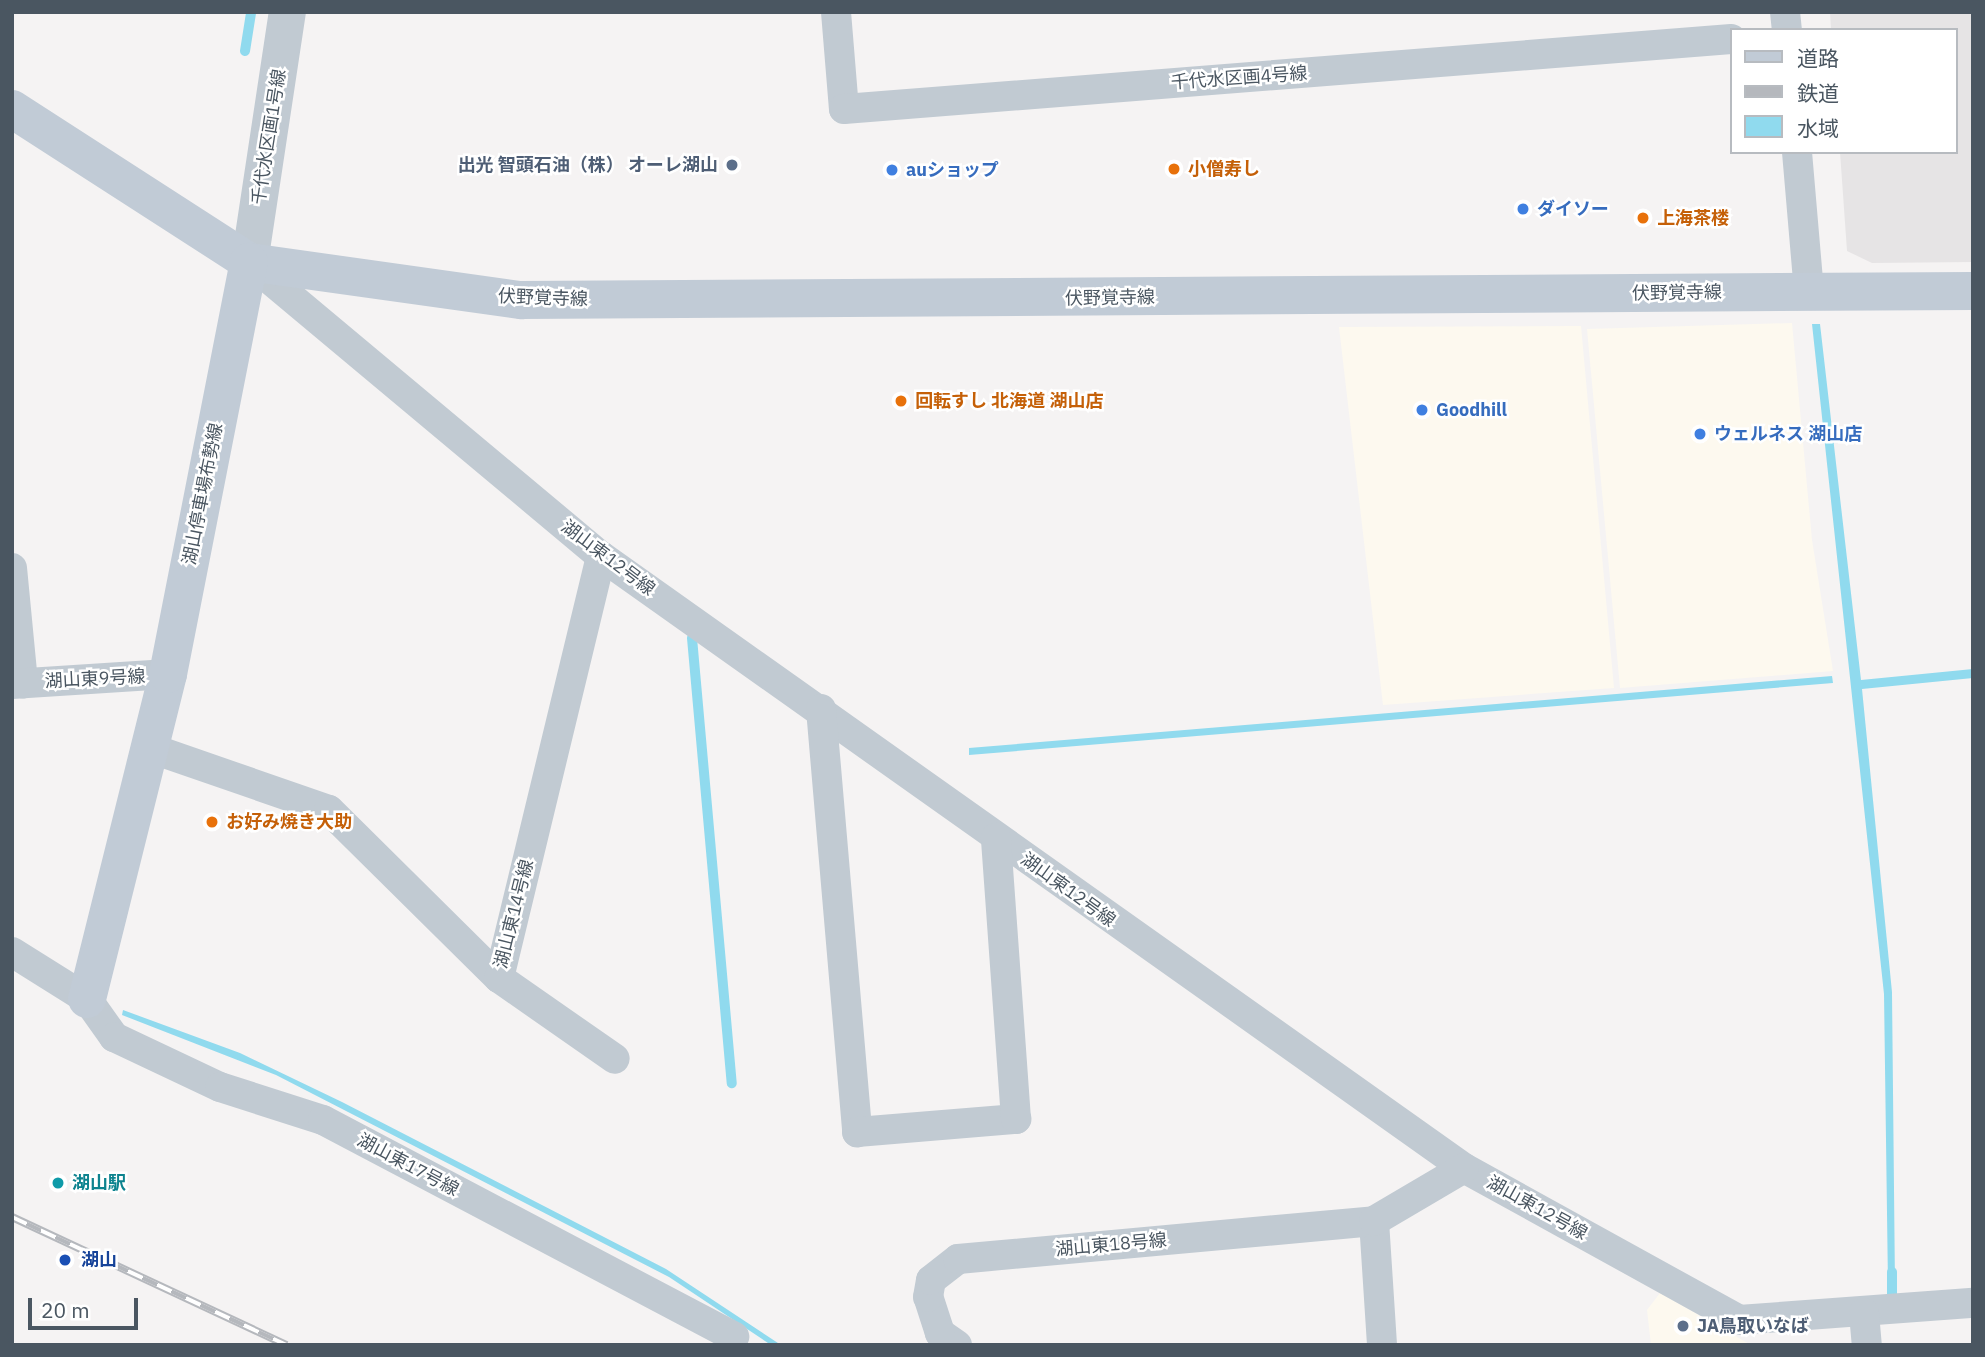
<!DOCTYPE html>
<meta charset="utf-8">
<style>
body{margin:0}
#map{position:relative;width:1985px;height:1357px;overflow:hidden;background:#f5f3f3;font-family:"IBM Plex Sans","Noto Sans JP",sans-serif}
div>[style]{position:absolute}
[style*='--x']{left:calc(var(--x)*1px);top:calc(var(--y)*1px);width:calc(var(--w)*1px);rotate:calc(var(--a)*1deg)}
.commercial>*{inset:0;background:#fdf9ef}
.education>*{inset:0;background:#e6e4e5}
.water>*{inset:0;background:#90daee}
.stream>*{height:10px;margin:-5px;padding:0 5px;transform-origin:5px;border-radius:5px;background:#90daee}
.minor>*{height:30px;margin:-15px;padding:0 15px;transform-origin:15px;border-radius:15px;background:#c1cad2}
.tertiary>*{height:37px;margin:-18.5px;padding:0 18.5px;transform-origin:18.5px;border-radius:18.5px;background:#c1cad2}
.secondary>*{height:38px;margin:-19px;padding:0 19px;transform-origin:19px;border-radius:19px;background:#c1cbd6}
.rail>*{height:8px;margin-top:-4px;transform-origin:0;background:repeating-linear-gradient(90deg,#fff 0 16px,#b5b8bd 0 32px);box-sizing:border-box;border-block:2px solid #b5b8bd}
.dots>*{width:19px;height:19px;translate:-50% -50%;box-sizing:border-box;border:4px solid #fff;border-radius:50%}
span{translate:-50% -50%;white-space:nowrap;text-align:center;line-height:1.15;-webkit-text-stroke:5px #fff;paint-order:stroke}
.street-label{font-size:18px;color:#4a5661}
.service-label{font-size:18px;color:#4e5e75;font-weight:700}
.right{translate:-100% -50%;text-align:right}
.left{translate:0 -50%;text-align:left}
.food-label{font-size:18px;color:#c56008;font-weight:700}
.shop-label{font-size:18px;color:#366cbe;font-weight:700}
.culture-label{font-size:18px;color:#0d838f;font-weight:700}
.transit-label{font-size:18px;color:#164399;font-weight:700}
.frame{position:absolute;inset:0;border:14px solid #4a5661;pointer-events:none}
.legend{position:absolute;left:1730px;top:28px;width:228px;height:126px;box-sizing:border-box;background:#fff;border:2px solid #b7bbc0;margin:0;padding:9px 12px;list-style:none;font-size:21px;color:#4a5661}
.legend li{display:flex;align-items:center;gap:14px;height:35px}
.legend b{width:35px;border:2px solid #b7bbc0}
.scale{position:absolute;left:28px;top:1298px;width:110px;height:32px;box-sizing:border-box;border:4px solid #4a5661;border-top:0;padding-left:9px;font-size:21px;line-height:24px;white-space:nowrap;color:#4a5661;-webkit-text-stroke:5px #fff;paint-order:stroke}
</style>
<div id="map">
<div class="commercial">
<i style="clip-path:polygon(1792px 323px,1812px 540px,1833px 671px,1620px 688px,1587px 329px)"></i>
<i style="clip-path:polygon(1581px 326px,1614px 688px,1383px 705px,1339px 327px)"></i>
<i style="clip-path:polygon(1660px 1293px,1751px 1345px,1651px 1345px,1647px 1310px)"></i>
</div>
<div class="education">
<i style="clip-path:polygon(1830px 12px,1973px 12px,1973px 262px,1872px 263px,1847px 251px,1840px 152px,1955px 152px,1955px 30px,1831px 30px)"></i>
</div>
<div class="water">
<i style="clip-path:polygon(1812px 324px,1820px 324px,1861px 680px,1973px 669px,1973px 678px,1862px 689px,1892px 992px,1895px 1286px,1888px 1286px,1884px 994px)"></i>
<i style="clip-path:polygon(1832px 676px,1833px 683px,969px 755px,969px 748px)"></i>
<i style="clip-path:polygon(123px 1010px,240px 1053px,342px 1102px,666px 1269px,781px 1345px,771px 1345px,669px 1277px,276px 1075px,122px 1015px)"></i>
</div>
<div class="stream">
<i style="--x:245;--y:51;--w:39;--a:-81"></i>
<i style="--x:692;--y:638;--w:447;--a:84.9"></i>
<i style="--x:1892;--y:1309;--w:37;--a:-90"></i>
</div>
<div class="minor">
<i style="--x:836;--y:12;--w:97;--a:85.3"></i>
<i style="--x:844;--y:109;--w:890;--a:-4.51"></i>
<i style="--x:1785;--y:12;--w:18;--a:84"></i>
<i style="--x:1797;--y:152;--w:141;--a:85.1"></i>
<i style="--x:249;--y:262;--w:459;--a:39.9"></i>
<i style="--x:601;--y:556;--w:1058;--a:35.34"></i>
<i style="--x:1464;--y:1168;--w:314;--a:28.9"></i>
<i style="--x:1739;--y:1320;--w:235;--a:-4.2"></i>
<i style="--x:12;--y:568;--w:116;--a:84.5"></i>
<i style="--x:12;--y:684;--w:156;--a:-3.7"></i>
<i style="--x:821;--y:709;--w:425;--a:85.1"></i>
<i style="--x:857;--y:1132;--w:160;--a:-4.7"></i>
<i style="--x:1016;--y:1119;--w:282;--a:-94.1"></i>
<i style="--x:150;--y:748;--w:189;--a:19.1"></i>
<i style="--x:329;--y:810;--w:239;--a:44.7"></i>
<i style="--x:499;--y:978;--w:434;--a:-76.4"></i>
<i style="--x:12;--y:952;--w:89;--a:32.1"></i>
<i style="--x:87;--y:999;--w:47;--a:54.6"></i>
<i style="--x:114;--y:1037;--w:117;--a:25.3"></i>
<i style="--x:220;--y:1087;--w:108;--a:17.8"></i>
<i style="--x:323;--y:1120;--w:465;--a:27.8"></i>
<i style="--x:499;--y:978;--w:141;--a:34.9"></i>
<i style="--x:1374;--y:1221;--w:124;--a:86.3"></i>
<i style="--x:1864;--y:1313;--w:32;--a:85"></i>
<i style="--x:957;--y:1345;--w:21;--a:-145"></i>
<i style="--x:940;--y:1333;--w:38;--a:-108"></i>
<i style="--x:928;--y:1297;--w:17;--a:-80"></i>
<i style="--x:931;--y:1280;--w:34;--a:-38"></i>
<i style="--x:958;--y:1259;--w:418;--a:-5.2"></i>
<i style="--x:1374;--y:1221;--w:104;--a:-30.5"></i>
</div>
<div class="tertiary">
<i style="--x:249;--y:262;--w:253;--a:-81.4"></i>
</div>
<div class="secondary">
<i style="--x:12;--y:109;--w:282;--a:32.8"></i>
<i style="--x:249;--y:262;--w:275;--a:8"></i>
<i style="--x:521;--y:300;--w:1452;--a:-0.36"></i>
<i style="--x:87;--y:999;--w:335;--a:-76"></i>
<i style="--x:168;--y:674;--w:420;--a:-78.9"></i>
</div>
<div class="rail">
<i style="--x:12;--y:1217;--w:303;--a:25"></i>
</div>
<div class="dots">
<i style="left:732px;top:165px;background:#5c6f8a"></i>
<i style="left:1174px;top:169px;background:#e8710a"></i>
<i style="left:892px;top:170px;background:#3f7fe0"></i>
<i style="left:1523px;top:209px;background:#3f7fe0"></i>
<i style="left:1643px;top:218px;background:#e8710a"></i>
<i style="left:901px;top:401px;background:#e8710a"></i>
<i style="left:1422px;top:410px;background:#3f7fe0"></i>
<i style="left:1700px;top:434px;background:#3f7fe0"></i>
<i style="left:212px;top:822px;background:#e8710a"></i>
<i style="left:58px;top:1183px;background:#0f9aa8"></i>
<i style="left:65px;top:1260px;background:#1a4fb4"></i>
<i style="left:1683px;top:1326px;background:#5c6f8a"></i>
</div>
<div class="street-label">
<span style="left:1239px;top:78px;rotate:-4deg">千代水区画4号線</span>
<span style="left:269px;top:137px;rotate:-81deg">千代水区画1号線</span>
<span style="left:1677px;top:293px;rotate:-1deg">伏野覚寺線</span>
<span style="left:543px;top:298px;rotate:2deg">伏野覚寺線</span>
<span style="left:1110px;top:298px;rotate:-1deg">伏野覚寺線</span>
<span style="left:203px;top:494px;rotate:-79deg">湖山停車場布勢線</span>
<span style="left:608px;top:558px;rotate:37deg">湖山東12号線</span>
<span style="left:95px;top:679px;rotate:-3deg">湖山東9号線</span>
<span style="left:1068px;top:890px;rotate:36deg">湖山東12号線</span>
<span style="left:514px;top:914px;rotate:-76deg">湖山東14号線</span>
<span style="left:408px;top:1165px;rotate:28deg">湖山東17号線</span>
<span style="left:1537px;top:1208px;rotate:29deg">湖山東12号線</span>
<span style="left:1111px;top:1245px;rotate:-5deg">湖山東18号線</span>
</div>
<div class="service-label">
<span class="right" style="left:718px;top:165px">出光 智頭石油（株） オーレ湖山</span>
<span class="left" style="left:1697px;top:1326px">JA鳥取いなば</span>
</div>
<div class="food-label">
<span class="left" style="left:1188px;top:169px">小僧寿し</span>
<span class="left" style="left:1657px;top:218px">上海茶楼</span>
<span class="left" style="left:915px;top:401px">回転すし 北海道 湖山店</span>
<span class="left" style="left:226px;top:822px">お好み焼き大助</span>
</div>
<div class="shop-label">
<span class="left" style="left:906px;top:170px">auショップ</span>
<span class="left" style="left:1537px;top:209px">ダイソー</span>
<span class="left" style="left:1436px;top:410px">Goodhill</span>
<span class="left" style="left:1714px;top:434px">ウェルネス 湖山店</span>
</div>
<div class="culture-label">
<span class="left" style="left:72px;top:1183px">湖山駅</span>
</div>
<div class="transit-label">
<span class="left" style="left:81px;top:1260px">湖山</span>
</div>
<div class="frame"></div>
<ul class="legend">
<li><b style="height:9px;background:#c1cbd6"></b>道路</li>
<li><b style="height:9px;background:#b5b8bd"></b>鉄道</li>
<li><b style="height:19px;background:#90daee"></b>水域</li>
</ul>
<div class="scale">20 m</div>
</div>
